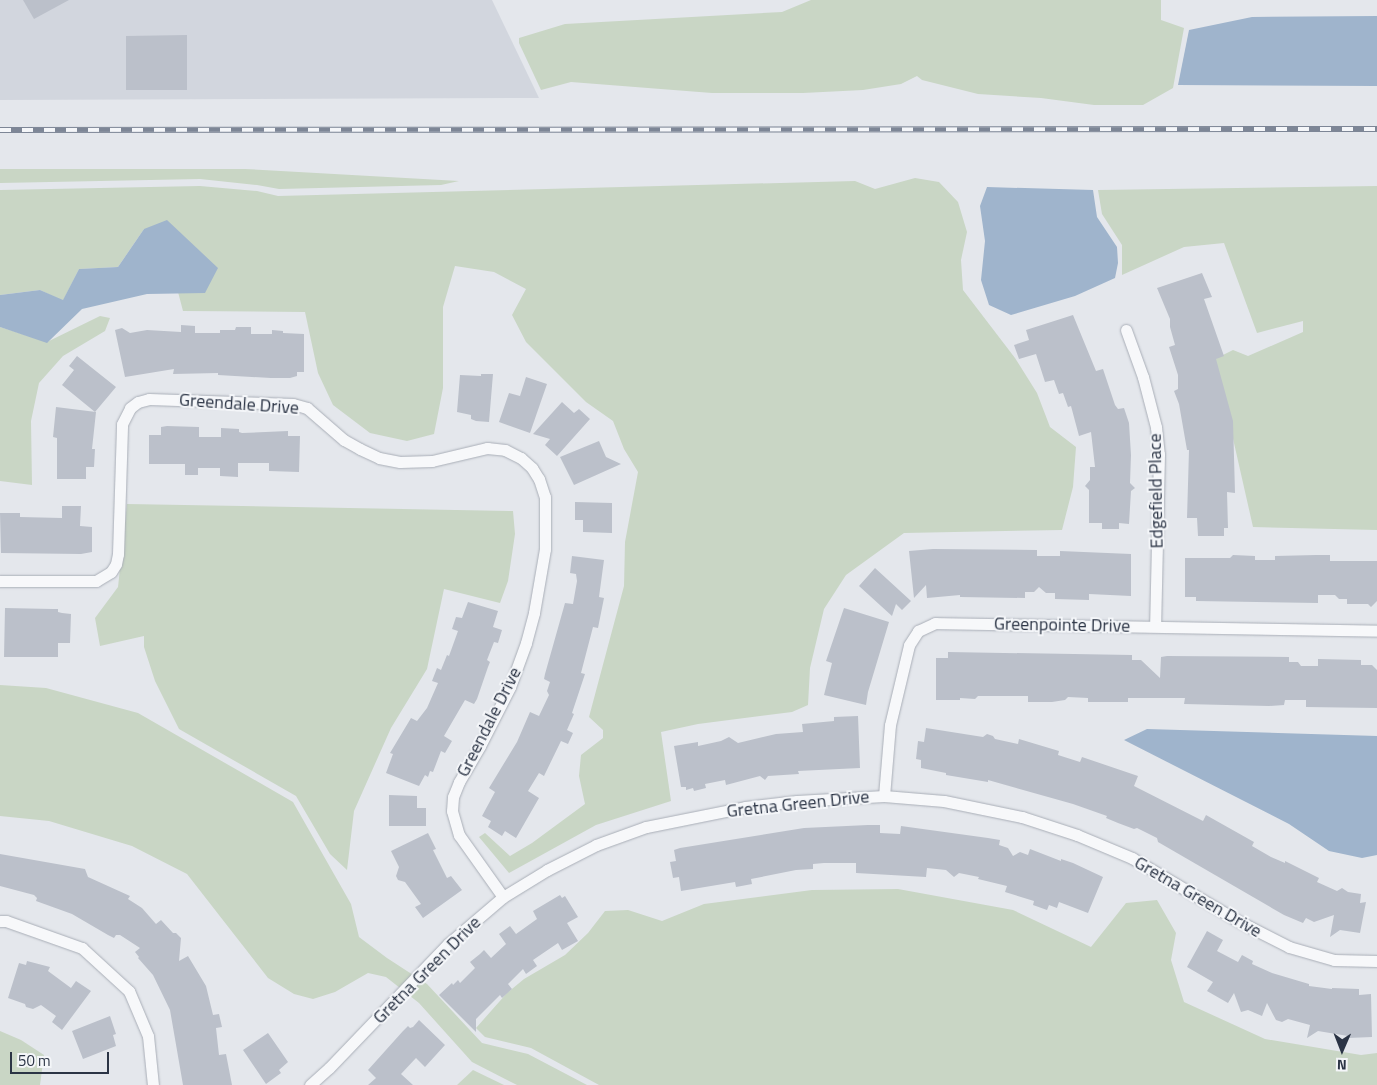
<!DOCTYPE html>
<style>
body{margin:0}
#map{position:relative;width:1377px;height:1085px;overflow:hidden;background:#e4e7ec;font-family:"Titillium Web",sans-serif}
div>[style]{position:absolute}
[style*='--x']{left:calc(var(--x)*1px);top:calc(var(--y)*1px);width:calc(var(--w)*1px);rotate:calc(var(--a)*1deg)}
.built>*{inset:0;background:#d2d6de}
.green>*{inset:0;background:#c9d6c5}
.water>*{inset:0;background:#9fb4cc}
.building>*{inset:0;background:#bbc0ca}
.roads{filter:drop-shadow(0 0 1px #a9aeb7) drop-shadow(0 0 1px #a9aeb7)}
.street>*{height:11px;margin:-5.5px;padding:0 5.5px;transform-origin:5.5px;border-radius:5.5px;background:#f7f8fa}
.rail>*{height:5.5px;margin-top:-2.75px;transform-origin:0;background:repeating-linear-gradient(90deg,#f4f6f9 0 11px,#7d8696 0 22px);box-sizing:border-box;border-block:1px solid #7d8696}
span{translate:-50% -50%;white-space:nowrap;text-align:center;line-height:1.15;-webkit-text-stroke:4px #f4f6f9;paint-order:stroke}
.street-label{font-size:18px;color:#2b3445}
.north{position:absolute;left:1317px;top:1025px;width:50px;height:50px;-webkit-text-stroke:4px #f4f6f9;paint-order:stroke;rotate:181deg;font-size:14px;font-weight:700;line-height:20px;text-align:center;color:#2b3445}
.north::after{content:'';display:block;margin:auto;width:18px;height:22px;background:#2b3445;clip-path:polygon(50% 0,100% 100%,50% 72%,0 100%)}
.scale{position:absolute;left:10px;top:1052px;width:99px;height:22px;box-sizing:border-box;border:2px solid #2b3445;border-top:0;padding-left:6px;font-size:15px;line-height:18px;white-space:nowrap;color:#2b3445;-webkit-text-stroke:4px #f4f6f9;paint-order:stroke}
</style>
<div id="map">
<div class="built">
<i style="clip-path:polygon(0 0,492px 0,539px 98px,0 100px)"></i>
</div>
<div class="green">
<i style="clip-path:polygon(811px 0,1161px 0,1161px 20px,1184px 28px,1173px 88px,1143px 105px,1094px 105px,1041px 98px,978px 94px,922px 80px,917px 76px,901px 84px,863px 90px,803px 93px,712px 93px,571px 82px,541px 90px,519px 43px,519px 38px,565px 24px,782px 12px)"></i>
<i style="clip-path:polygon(0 169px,245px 169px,459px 181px,441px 185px,279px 189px,257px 185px,200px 179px,0 183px)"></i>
<i style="clip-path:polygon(915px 178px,939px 182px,958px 202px,967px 232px,961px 260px,963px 290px,1015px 358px,1037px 393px,1050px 427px,1076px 447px,1073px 487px,1062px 530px,904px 533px,846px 575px,824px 609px,810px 668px,808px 705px,792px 712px,698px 724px,661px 732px,671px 801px,596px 825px,509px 873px,479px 837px,485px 833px,510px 856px,532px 843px,585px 804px,579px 776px,581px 755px,603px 738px,603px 730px,589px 717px,624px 586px,625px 542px,638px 472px,624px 449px,613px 421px,586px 402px,526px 342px,512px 315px,526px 289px,494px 272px,455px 266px,443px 307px,443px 388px,434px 434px,407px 441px,370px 433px,333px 405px,318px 373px,305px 312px,183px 311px,178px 292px,205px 292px,144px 229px,118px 267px,79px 269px,63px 301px,40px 290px,0 295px,0 190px,200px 186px,257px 191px,278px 196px,855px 181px,875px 189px)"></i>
<i style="clip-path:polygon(1377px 186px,1377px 530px,1253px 527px,1215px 359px,1233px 350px,1248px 356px,1303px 332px,1303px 321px,1257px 333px,1224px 243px,1184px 247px,1122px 275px,1122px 245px,1102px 214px,1098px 190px)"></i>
<i style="clip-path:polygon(100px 316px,110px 318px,105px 331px,63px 356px,39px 383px,31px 421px,32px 485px,0 481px,0 327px,47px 342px)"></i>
<i style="clip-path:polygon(127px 504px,513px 511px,515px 534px,508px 581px,500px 603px,444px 589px,427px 669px,391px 728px,354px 811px,347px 870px,330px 854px,296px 796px,179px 729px,155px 681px,144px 647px,144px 636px,100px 646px,95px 618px,118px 587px)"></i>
<i style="clip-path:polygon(0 685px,46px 688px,138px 713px,293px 802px,351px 904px,359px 937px,387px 958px,427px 984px,482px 1043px,528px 1054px,587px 1085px,517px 1085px,472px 1062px,419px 1003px,386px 977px,368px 973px,335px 992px,313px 999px,294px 994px,268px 978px,187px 874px,132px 846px,49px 821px,0 816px)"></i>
<i style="clip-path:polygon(898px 889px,1013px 910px,1091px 947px,1126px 903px,1157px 900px,1176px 933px,1171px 960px,1184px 1002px,1265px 1039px,1361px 1055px,1377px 1053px,1377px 1085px,599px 1085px,531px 1048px,485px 1037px,476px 1028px,507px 993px,524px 979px,565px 955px,588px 933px,605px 911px,628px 910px,662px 921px,704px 904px,812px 890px)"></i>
<i style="clip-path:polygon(0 1031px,21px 1040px,44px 1055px,40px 1085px,0 1085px)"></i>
<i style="clip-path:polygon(473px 1070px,504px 1085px,457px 1085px)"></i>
</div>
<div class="water">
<i style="clip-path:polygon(1377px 16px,1377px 86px,1178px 85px,1189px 30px,1252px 17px)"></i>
<i style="clip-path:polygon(987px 187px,1093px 190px,1097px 217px,1117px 247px,1118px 263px,1115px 278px,1075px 296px,1011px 315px,989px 305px,981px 280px,985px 241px,980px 206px)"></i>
<i style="clip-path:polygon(167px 220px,218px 268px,205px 293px,147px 294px,82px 309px,47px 343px,0 327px,0 295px,40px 290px,63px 300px,79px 269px,118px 267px,144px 229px)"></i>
<i style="clip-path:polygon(1147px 729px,1377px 736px,1377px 855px,1362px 858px,1329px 851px,1289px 824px,1124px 740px)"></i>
</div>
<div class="building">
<i style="clip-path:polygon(23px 0,69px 0,34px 19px)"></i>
<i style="clip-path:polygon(187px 35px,187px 90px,126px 90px,126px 36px)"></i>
<i style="clip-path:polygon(1202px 273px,1212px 297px,1204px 299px,1224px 356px,1216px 359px,1233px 421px,1235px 493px,1227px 492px,1228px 528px,1224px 528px,1224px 536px,1198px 536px,1197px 518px,1187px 518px,1189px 450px,1187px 450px,1179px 404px,1174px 391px,1178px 389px,1178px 375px,1169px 347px,1175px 345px,1170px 327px,1170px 319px,1157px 288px)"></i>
<i style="clip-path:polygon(1073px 315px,1096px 371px,1103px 369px,1115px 405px,1118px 409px,1124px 408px,1129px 423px,1131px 455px,1130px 483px,1135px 488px,1131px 491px,1129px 524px,1119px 523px,1119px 529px,1102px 529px,1102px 523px,1089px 523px,1089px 490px,1085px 486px,1090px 480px,1090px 467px,1095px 467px,1091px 432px,1079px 436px,1071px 406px,1068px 407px,1063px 393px,1059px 394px,1054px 380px,1045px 382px,1036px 354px,1019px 359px,1014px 345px,1029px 340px,1026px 330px)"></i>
<i style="clip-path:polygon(181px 325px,195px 326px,195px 333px,220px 333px,220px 330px,235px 330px,236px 327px,251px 327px,251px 334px,272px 334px,272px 330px,283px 331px,283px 333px,304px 334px,304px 372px,297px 372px,297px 376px,290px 378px,271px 378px,218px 375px,218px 373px,173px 374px,174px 369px,125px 377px,115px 330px,122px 328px,130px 333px,147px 330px,181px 332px)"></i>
<i style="clip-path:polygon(77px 356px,116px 387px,95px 412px,62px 385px,74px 370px,69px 366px)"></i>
<i style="clip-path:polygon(481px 374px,493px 374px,489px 422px,476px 421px,471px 419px,471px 415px,457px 412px,460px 375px,481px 376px)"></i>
<i style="clip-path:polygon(526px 377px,547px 384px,530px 433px,499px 422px,509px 393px,520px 396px)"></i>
<i style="clip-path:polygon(562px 402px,574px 413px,579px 409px,590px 419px,557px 456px,545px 445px,550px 439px,533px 434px)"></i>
<i style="clip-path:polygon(56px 407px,96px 412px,92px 449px,95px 449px,94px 467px,86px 467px,86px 479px,57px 479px,57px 438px,53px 437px)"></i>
<i style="clip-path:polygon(167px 426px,199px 427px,199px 437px,221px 437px,221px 428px,239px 429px,239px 432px,242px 433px,288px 431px,288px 436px,300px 436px,299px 472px,269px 471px,269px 463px,238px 463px,238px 477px,220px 476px,220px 468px,198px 468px,198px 475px,185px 475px,185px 464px,149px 464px,149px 435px,161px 435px,161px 427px)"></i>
<i style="clip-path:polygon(599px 441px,606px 457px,621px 464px,574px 485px,560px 457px)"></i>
<i style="clip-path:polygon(575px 502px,612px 503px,612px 533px,583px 532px,583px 520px,575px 520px)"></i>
<i style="clip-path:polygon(62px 506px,81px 506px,80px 526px,92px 527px,92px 552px,81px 554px,1px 553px,0 513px,20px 513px,20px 517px,62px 518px)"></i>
<i style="clip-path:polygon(933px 549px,1037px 550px,1037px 556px,1060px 556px,1060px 551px,1131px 554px,1131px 596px,1089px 594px,1089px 600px,1055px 599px,1055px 593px,1046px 593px,1039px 587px,1034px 592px,1025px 592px,1025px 598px,960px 597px,960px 595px,927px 598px,926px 585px,914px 598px,909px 551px)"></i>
<i style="clip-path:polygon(1233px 555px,1255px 556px,1255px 560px,1275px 560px,1275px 556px,1316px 555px,1330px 555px,1330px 561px,1377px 561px,1377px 601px,1371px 607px,1368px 604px,1347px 604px,1347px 599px,1339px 599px,1335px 595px,1318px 595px,1318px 603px,1196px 601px,1196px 597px,1185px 597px,1185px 558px,1230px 558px)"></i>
<i style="clip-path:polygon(572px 556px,604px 560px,599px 597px,604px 598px,598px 628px,593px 627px,581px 673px,585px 674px,572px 713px,574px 714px,567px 730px,573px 733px,568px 744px,561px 741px,544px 776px,539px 773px,528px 791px,539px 798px,516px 838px,505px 831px,502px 836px,488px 827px,491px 821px,482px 816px,495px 792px,489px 788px,517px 742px,530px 712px,539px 716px,549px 695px,547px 691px,550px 682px,544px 679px,545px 674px,565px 603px,573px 604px,577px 581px,576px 574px,570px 573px)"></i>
<i style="clip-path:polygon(875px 568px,911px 601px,902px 610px,896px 604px,892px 616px,859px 586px)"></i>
<i style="clip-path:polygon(468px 602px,498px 611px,493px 627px,502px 630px,498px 643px,494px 642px,487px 660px,490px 662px,488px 667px,477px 699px,474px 704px,465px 700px,444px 736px,452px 741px,445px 753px,441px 751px,433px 772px,430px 771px,428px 777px,425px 775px,419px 786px,386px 773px,393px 754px,390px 753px,411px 718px,417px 721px,427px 708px,438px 683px,432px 681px,437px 668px,441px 670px,447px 655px,449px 656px,458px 631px,452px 629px,456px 617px,462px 618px)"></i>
<i style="clip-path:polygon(5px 608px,53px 609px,58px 609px,58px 612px,62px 613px,71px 614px,70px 643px,58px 643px,58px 657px,4px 657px)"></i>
<i style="clip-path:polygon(844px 608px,889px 622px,868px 692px,866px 705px,824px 695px,832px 663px,826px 661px)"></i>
<i style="clip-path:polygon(948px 652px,1132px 655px,1132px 660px,1141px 660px,1160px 678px,1161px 657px,1167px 656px,1289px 657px,1289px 662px,1298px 662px,1301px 666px,1318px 666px,1318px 659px,1361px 660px,1361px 665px,1372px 665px,1377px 670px,1377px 708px,1306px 707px,1306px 700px,1285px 700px,1284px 705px,1269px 706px,1184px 704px,1185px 698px,1128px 698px,1128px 702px,1088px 702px,1088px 698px,1068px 697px,1065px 700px,1052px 702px,1028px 702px,1028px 696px,978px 696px,975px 699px,960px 698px,960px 700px,936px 700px,936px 658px,948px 658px)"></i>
<i style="clip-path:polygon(858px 716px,860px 768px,798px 771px,799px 774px,768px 776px,765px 780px,760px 776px,726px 785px,725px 780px,705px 784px,706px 788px,694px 791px,693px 788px,686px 790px,686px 787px,681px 787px,674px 746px,698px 742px,698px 746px,721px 741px,729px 737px,738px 743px,776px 734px,803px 732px,802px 724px,834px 721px,834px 717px)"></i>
<i style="clip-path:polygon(926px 728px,983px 737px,987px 734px,993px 736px,995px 739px,1018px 744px,1019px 739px,1059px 751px,1058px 755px,1080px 762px,1082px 757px,1138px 776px,1134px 786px,1203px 821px,1206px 815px,1254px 842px,1252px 846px,1271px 857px,1285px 863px,1285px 861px,1319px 878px,1317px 882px,1337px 891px,1342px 888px,1348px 892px,1361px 894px,1360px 903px,1366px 902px,1360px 933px,1340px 930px,1330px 937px,1334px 915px,1314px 922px,1306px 918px,1303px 923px,1284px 915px,1158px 842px,1157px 838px,1137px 828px,1134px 829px,1118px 823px,1106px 818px,1107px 816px,1073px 804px,988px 780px,988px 782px,946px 775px,946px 773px,921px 768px,921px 760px,916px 759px,918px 741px,924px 742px)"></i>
<i style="clip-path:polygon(389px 795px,417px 796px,417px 808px,426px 808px,426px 826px,389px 826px)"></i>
<i style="clip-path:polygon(868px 825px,880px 825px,880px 833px,900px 834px,901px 826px,988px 838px,1000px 840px,999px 845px,1008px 848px,1013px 856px,1020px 852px,1028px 855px,1030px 849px,1061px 861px,1061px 859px,1073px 863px,1103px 877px,1088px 913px,1059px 902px,1057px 908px,1049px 905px,1047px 910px,1033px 905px,1034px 901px,1005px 892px,1007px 886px,978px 879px,979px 877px,959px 873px,954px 877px,946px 870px,927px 868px,926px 877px,856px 873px,856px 863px,824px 863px,813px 864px,813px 869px,796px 870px,751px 879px,752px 884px,736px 887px,735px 882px,681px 891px,679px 877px,673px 878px,670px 862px,676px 861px,674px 850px,680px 848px,804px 828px)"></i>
<i style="clip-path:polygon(428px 833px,436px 849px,433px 850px,447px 878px,451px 876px,462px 890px,423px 918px,415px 907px,421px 904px,405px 882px,398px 880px,396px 876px,399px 867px,391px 851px)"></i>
<i style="clip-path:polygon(0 854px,85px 869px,88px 877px,130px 896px,128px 899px,142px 908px,156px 924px,161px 920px,173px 933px,176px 933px,181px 938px,179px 961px,188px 956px,206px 986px,213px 1015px,219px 1014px,222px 1027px,216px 1028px,219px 1055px,226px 1054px,232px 1085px,183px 1085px,170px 1010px,153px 975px,138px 958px,139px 957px,135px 952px,140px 948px,120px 935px,116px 935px,114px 938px,108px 935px,72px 914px,36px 901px,37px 898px,34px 895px,0 886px)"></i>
<i style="clip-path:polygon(560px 895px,562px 898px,565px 896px,578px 917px,567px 923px,578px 941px,562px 950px,558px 943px,533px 960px,537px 966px,526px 974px,523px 969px,508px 984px,512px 989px,502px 998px,500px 995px,476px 1019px,476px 1032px,439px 995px,452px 983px,453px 985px,458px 980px,460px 983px,475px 968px,470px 962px,480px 954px,484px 950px,491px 958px,506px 944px,499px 934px,510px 926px,516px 934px,537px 919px,533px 911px)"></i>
<i style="clip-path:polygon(1207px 931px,1223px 940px,1217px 951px,1238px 962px,1242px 955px,1253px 961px,1252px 964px,1272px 973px,1309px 984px,1309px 986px,1332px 989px,1332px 988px,1359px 989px,1359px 995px,1371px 994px,1372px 1037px,1348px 1038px,1348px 1036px,1318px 1031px,1307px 1038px,1310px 1025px,1288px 1019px,1282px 1022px,1276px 1020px,1267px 1003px,1262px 1016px,1248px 1010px,1241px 1012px,1234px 993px,1228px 1003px,1207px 991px,1213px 982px,1187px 967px)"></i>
<i style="clip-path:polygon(27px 961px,50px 967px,48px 971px,71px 988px,76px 981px,91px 991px,62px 1030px,52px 1022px,56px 1016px,41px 1005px,33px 1009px,26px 1007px,25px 1004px,8px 998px,19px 963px,26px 965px)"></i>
<i style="clip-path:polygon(110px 1016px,116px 1034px,113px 1035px,116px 1046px,83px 1059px,72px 1031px)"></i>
<i style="clip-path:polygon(419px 1020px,445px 1045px,425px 1067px,416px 1058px,401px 1074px,413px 1085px,368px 1085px,376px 1078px,368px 1070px,403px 1031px,408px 1026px,410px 1028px,413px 1027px)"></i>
<i style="clip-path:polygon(268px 1033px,288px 1062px,279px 1070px,281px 1073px,266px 1084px,243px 1050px)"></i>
</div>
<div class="roads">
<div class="street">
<i style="--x:1126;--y:330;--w:50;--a:70.1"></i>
<i style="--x:1143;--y:377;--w:52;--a:75.4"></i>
<i style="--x:1156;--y:427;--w:27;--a:84"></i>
<i style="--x:1159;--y:454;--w:172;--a:91.3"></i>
<i style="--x:0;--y:581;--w:96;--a:0"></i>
<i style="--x:96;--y:581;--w:17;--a:-31"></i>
<i style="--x:111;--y:572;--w:9;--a:-58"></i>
<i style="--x:116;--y:564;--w:10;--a:-79"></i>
<i style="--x:118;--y:554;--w:130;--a:-88.2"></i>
<i style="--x:122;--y:424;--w:18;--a:-63"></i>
<i style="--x:130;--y:408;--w:10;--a:-37"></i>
<i style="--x:138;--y:402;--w:11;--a:-15"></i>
<i style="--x:149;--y:399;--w:144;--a:2"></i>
<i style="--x:293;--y:404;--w:15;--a:16"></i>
<i style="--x:307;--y:408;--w:49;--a:40.9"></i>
<i style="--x:344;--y:440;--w:18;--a:29"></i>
<i style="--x:360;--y:449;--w:21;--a:25"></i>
<i style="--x:379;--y:458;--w:21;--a:11"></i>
<i style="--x:400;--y:462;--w:32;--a:-2"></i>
<i style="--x:432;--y:461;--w:57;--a:-13.3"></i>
<i style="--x:487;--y:448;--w:18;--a:6"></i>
<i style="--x:505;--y:450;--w:18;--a:27"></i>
<i style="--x:521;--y:458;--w:15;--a:42"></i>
<i style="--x:532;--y:468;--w:13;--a:58"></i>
<i style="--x:539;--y:479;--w:19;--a:72"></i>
<i style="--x:545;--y:497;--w:52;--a:90"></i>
<i style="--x:545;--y:549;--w:65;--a:99.8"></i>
<i style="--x:534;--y:613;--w:31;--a:105"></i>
<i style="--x:526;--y:643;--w:47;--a:110"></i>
<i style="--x:510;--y:687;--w:66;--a:117"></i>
<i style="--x:480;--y:746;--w:42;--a:120.3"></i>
<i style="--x:459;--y:782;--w:16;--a:112"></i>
<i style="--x:453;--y:797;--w:14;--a:94"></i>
<i style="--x:452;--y:811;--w:25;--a:74"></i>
<i style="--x:459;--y:835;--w:76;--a:54.6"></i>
<i style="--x:884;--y:796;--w:71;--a:-85.2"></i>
<i style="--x:890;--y:725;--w:82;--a:-76.6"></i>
<i style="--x:909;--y:645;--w:17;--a:-57"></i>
<i style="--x:918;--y:631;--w:19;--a:-25"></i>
<i style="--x:935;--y:623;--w:442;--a:1"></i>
<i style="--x:0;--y:921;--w:6;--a:0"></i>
<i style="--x:6;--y:921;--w:81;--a:19.6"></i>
<i style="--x:82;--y:948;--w:64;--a:42.5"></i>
<i style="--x:129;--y:991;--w:49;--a:67.1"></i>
<i style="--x:148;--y:1036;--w:49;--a:84.2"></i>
<i style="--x:310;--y:1085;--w:25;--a:-42"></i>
<i style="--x:329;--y:1068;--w:172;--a:-46.2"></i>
<i style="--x:448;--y:944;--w:72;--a:-40.5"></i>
<i style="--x:503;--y:897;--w:52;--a:-31.5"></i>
<i style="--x:547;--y:870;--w:55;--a:-27"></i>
<i style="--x:596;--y:845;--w:53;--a:-19.8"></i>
<i style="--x:646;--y:827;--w:101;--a:-11.4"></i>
<i style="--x:745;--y:807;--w:52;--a:-6.6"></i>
<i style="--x:797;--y:801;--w:87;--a:-3.3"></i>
<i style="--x:884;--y:796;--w:60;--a:4.8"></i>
<i style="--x:944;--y:801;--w:80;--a:11.6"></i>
<i style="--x:1022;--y:817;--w:58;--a:18.1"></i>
<i style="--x:1077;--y:835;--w:60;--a:22.7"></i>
<i style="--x:1132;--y:858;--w:126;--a:30.7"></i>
<i style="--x:1240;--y:922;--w:55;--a:27"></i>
<i style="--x:1289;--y:947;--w:47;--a:16.1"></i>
<i style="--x:1334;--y:960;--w:43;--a:1.3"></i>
</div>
</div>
<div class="rail">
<i style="--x:0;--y:130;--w:1377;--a:-0.04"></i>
</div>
<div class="street-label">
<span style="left:239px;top:404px;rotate:4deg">Greendale Drive</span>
<span style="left:1156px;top:491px;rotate:-91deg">Edgefield Place</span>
<span style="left:1062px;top:625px;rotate:1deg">Greenpointe Drive</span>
<span style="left:489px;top:722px;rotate:-63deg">Greendale Drive</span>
<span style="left:798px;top:804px;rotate:-6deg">Gretna Green Drive</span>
<span style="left:1198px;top:897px;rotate:30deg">Gretna Green Drive</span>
<span style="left:427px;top:970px;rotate:-45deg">Gretna Green Drive</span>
</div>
<div class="north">N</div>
<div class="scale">50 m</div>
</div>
